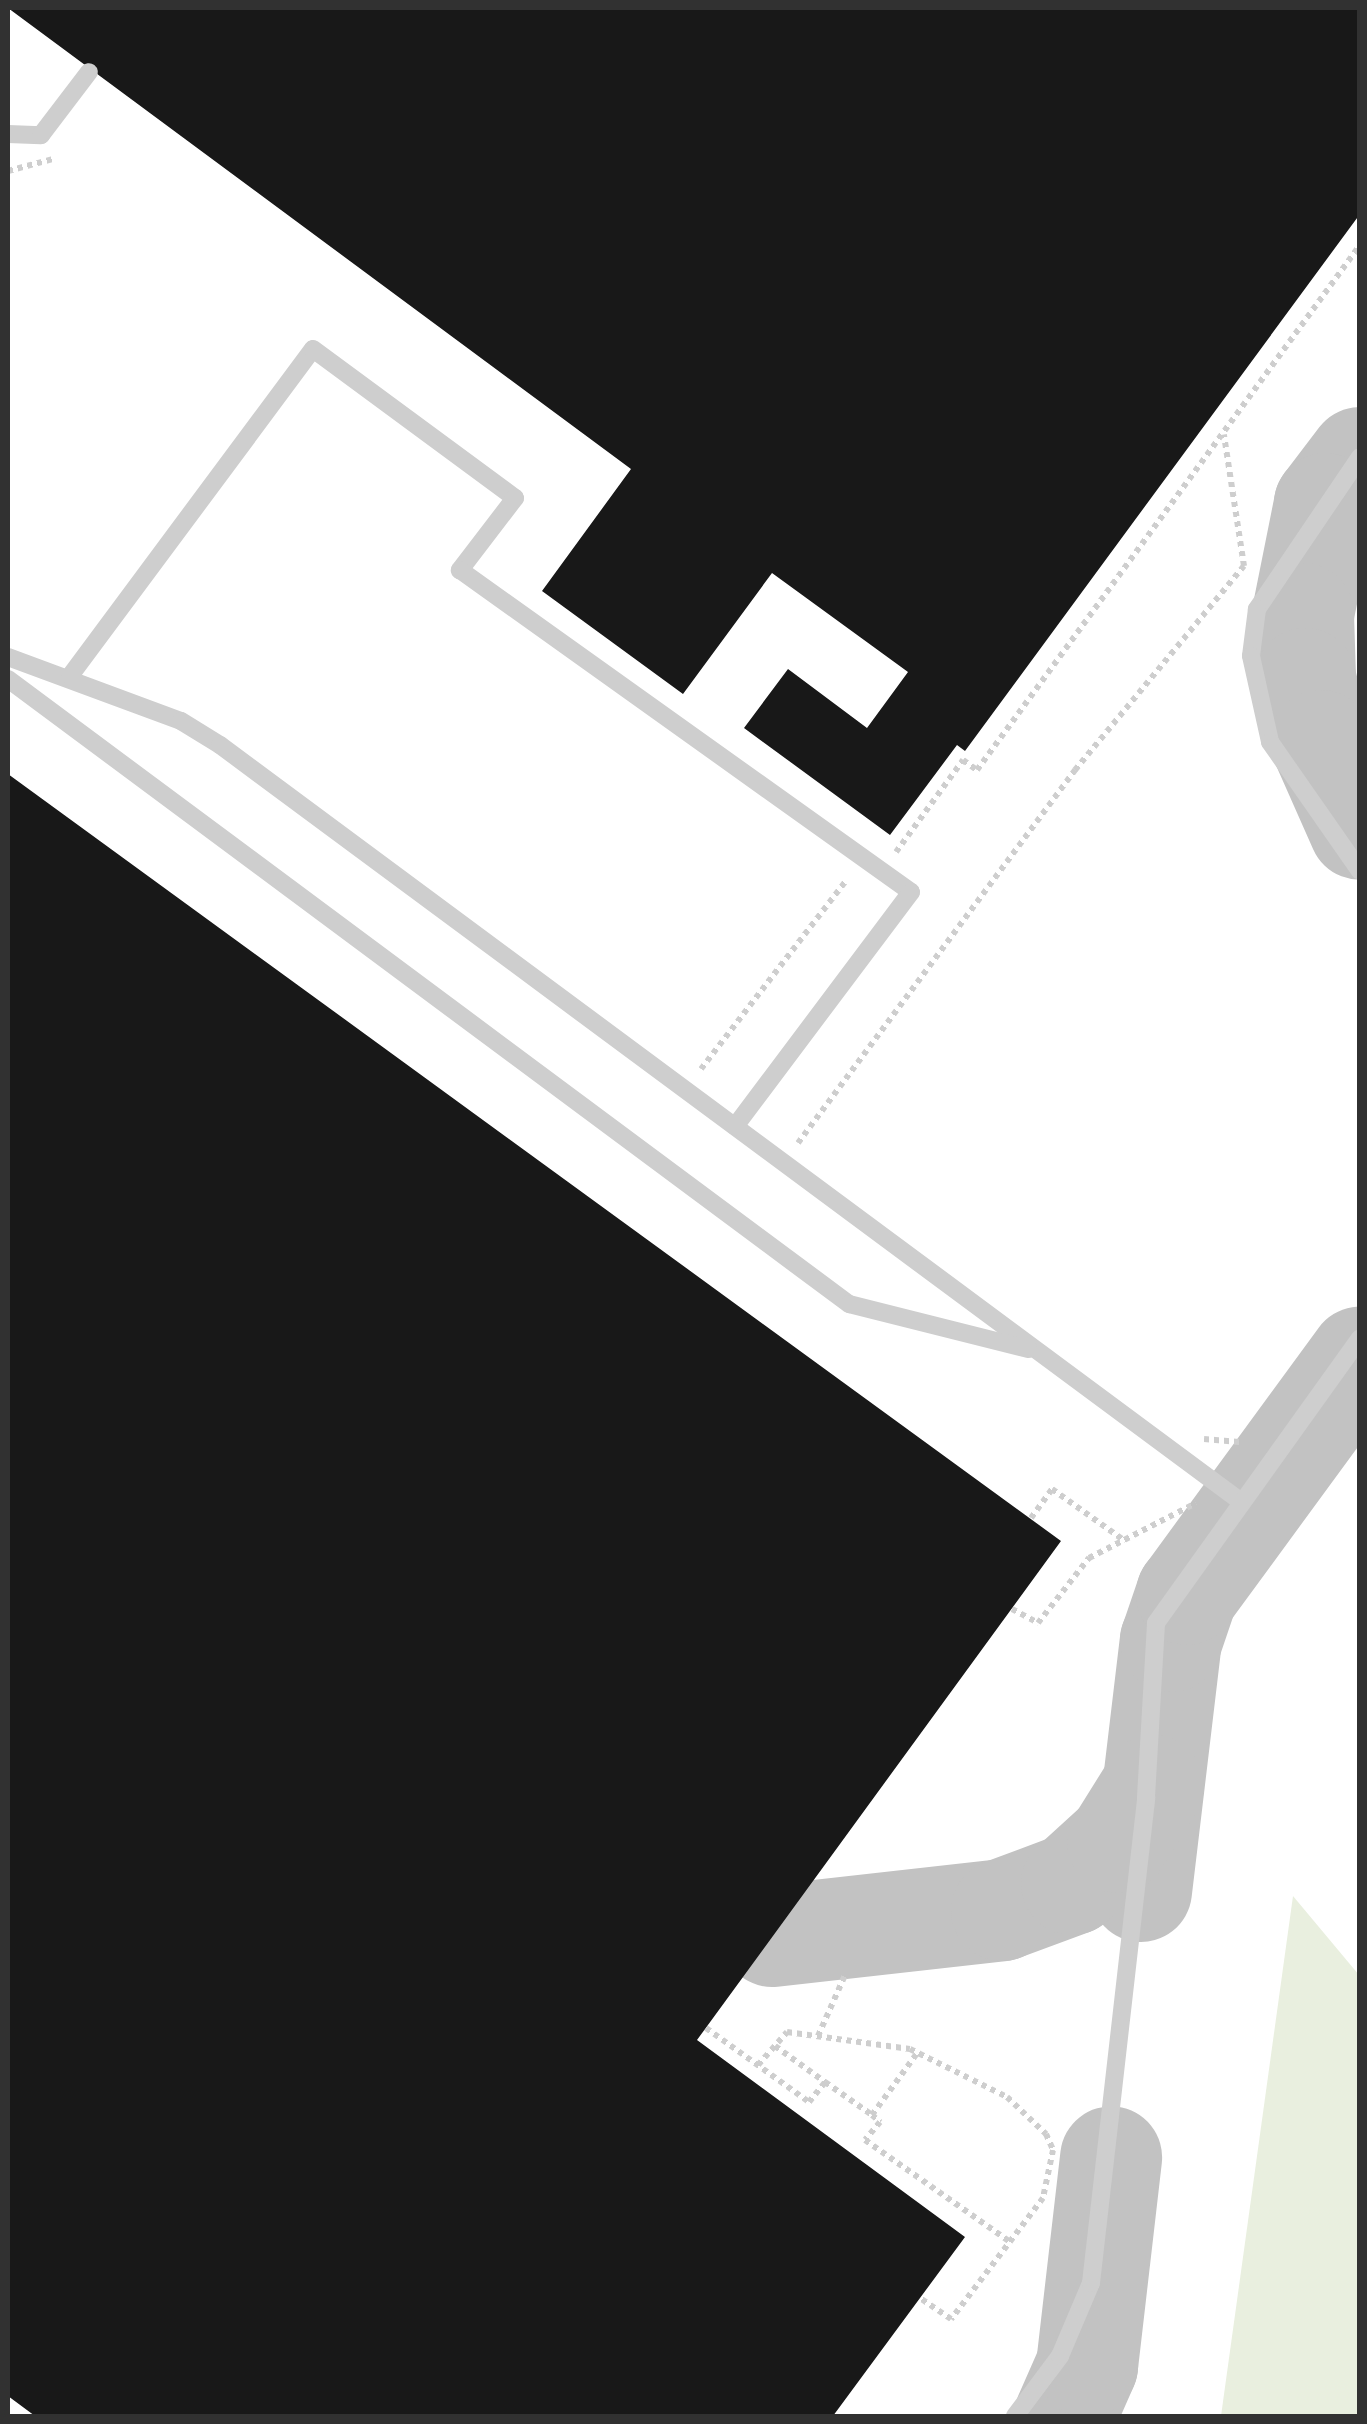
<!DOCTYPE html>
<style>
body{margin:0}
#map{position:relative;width:1367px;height:2424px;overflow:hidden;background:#fff;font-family:"PT Sans Narrow",sans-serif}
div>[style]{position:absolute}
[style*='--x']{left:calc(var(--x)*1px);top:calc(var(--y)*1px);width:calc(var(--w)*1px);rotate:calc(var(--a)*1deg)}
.green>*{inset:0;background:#e9efdf}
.taxiway>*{height:102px;margin:-51px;padding:0 51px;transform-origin:51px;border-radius:51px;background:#c2c2c2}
.building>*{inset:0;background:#181818}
.path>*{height:6px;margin-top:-3px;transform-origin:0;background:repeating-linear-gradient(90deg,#cecece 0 5px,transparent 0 10px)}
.service>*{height:18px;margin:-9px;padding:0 9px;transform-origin:9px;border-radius:9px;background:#cecece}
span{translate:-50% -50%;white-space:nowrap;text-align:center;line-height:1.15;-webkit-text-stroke:10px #fff;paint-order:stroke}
.frame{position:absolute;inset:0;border:10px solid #313131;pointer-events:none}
</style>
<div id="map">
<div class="green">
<i style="clip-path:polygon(1293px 1896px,1359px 1975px,1359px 2416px,1221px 2416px)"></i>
</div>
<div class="taxiway">
<i style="--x:1360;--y:458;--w:58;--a:127.3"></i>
<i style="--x:1325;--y:504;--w:112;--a:101.3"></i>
<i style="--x:1303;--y:614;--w:65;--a:88.2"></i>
<i style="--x:1305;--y:679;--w:64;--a:75.5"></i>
<i style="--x:1321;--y:741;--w:96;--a:66.1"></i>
<i style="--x:1141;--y:1891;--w:252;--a:-83.2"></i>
<i style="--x:1171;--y:1641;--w:50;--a:-71.2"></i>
<i style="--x:1187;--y:1594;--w:293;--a:-53.8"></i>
<i style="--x:772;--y:1936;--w:231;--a:-6.4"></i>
<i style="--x:1002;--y:1910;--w:75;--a:-20.4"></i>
<i style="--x:1072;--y:1884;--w:62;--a:-42.4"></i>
<i style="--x:1118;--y:1842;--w:66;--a:-58"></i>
<i style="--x:1065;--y:2416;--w:55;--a:-66.3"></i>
<i style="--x:1087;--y:2366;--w:210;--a:-83.4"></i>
</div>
<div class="building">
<i style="clip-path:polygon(8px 8px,1360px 8px,1360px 214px,965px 751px,957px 745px,890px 835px,744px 728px,788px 669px,867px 728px,908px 672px,772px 573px,683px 694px,542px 591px,631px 469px)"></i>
<i style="clip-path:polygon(8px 774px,1061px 1541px,697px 2040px,965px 2237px,833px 2416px,35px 2416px,8px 2396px)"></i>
</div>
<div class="path">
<i style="--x:8;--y:171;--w:47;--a:-14.9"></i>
<i style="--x:896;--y:852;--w:114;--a:-53.9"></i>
<i style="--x:963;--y:760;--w:17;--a:36"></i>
<i style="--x:977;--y:770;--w:650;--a:-53.89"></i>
<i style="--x:701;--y:1069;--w:236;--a:-52.4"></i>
<i style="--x:798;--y:1143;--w:465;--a:-53.4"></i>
<i style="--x:1075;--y:770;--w:265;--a:-50.4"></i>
<i style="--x:1244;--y:566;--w:133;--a:-98.7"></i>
<i style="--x:1204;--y:1439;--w:38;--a:5"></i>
<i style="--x:1031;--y:1518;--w:36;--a:-54"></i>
<i style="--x:1052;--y:1489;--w:90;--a:35.5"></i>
<i style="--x:1012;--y:1609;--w:30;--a:28"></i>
<i style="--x:1038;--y:1623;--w:83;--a:-51.9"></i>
<i style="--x:1089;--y:1558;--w:120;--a:-27.2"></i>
<i style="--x:706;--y:2028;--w:127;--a:35.7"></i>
<i style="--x:809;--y:2102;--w:26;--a:-51"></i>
<i style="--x:825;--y:2082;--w:57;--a:35.1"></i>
<i style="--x:872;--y:2115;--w:11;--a:41"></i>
<i style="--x:880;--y:2122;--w:23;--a:130"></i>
<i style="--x:865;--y:2140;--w:177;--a:35.1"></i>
<i style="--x:818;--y:2036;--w:67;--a:-66.1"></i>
<i style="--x:775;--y:2046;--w:62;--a:35.8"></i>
<i style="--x:758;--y:2065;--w:44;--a:-48.7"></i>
<i style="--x:787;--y:2032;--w:124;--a:7.9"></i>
<i style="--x:910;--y:2049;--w:108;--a:26.3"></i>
<i style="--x:1007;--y:2097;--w:54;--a:43.5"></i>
<i style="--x:1046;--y:2134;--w:17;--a:66"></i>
<i style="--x:1053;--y:2150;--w:49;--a:101.8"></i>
<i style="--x:1043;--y:2198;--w:152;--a:127.2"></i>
<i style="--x:951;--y:2319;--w:37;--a:-146"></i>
<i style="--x:872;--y:2115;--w:78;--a:-53.9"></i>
</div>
<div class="service">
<i style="--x:8;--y:134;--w:33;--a:2"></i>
<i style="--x:41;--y:135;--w:79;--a:-52.7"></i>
<i style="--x:1360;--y:457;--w:184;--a:124.1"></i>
<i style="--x:1257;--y:609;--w:47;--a:97.3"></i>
<i style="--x:1251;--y:656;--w:88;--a:77.5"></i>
<i style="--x:1270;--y:742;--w:157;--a:55.1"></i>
<i style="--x:8;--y:657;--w:184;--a:20.3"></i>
<i style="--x:181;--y:721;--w:46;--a:31.6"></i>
<i style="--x:220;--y:745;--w:1270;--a:36.54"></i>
<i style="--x:70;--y:676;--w:407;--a:-53.4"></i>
<i style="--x:313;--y:349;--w:251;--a:36.4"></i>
<i style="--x:515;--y:498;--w:91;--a:127.4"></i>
<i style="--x:460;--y:570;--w:554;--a:35.53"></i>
<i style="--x:911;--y:892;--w:293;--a:126.9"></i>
<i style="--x:8;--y:679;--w:1048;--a:36.62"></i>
<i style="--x:849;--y:1304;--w:185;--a:14.1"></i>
<i style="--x:1015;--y:2416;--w:75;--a:-53.1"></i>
<i style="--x:1060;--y:2356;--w:79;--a:-67"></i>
<i style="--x:1091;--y:2283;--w:489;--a:-83.5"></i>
<i style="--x:1146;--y:1797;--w:174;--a:-86.7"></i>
<i style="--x:1156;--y:1623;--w:350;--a:-54.4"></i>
</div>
<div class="frame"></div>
</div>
